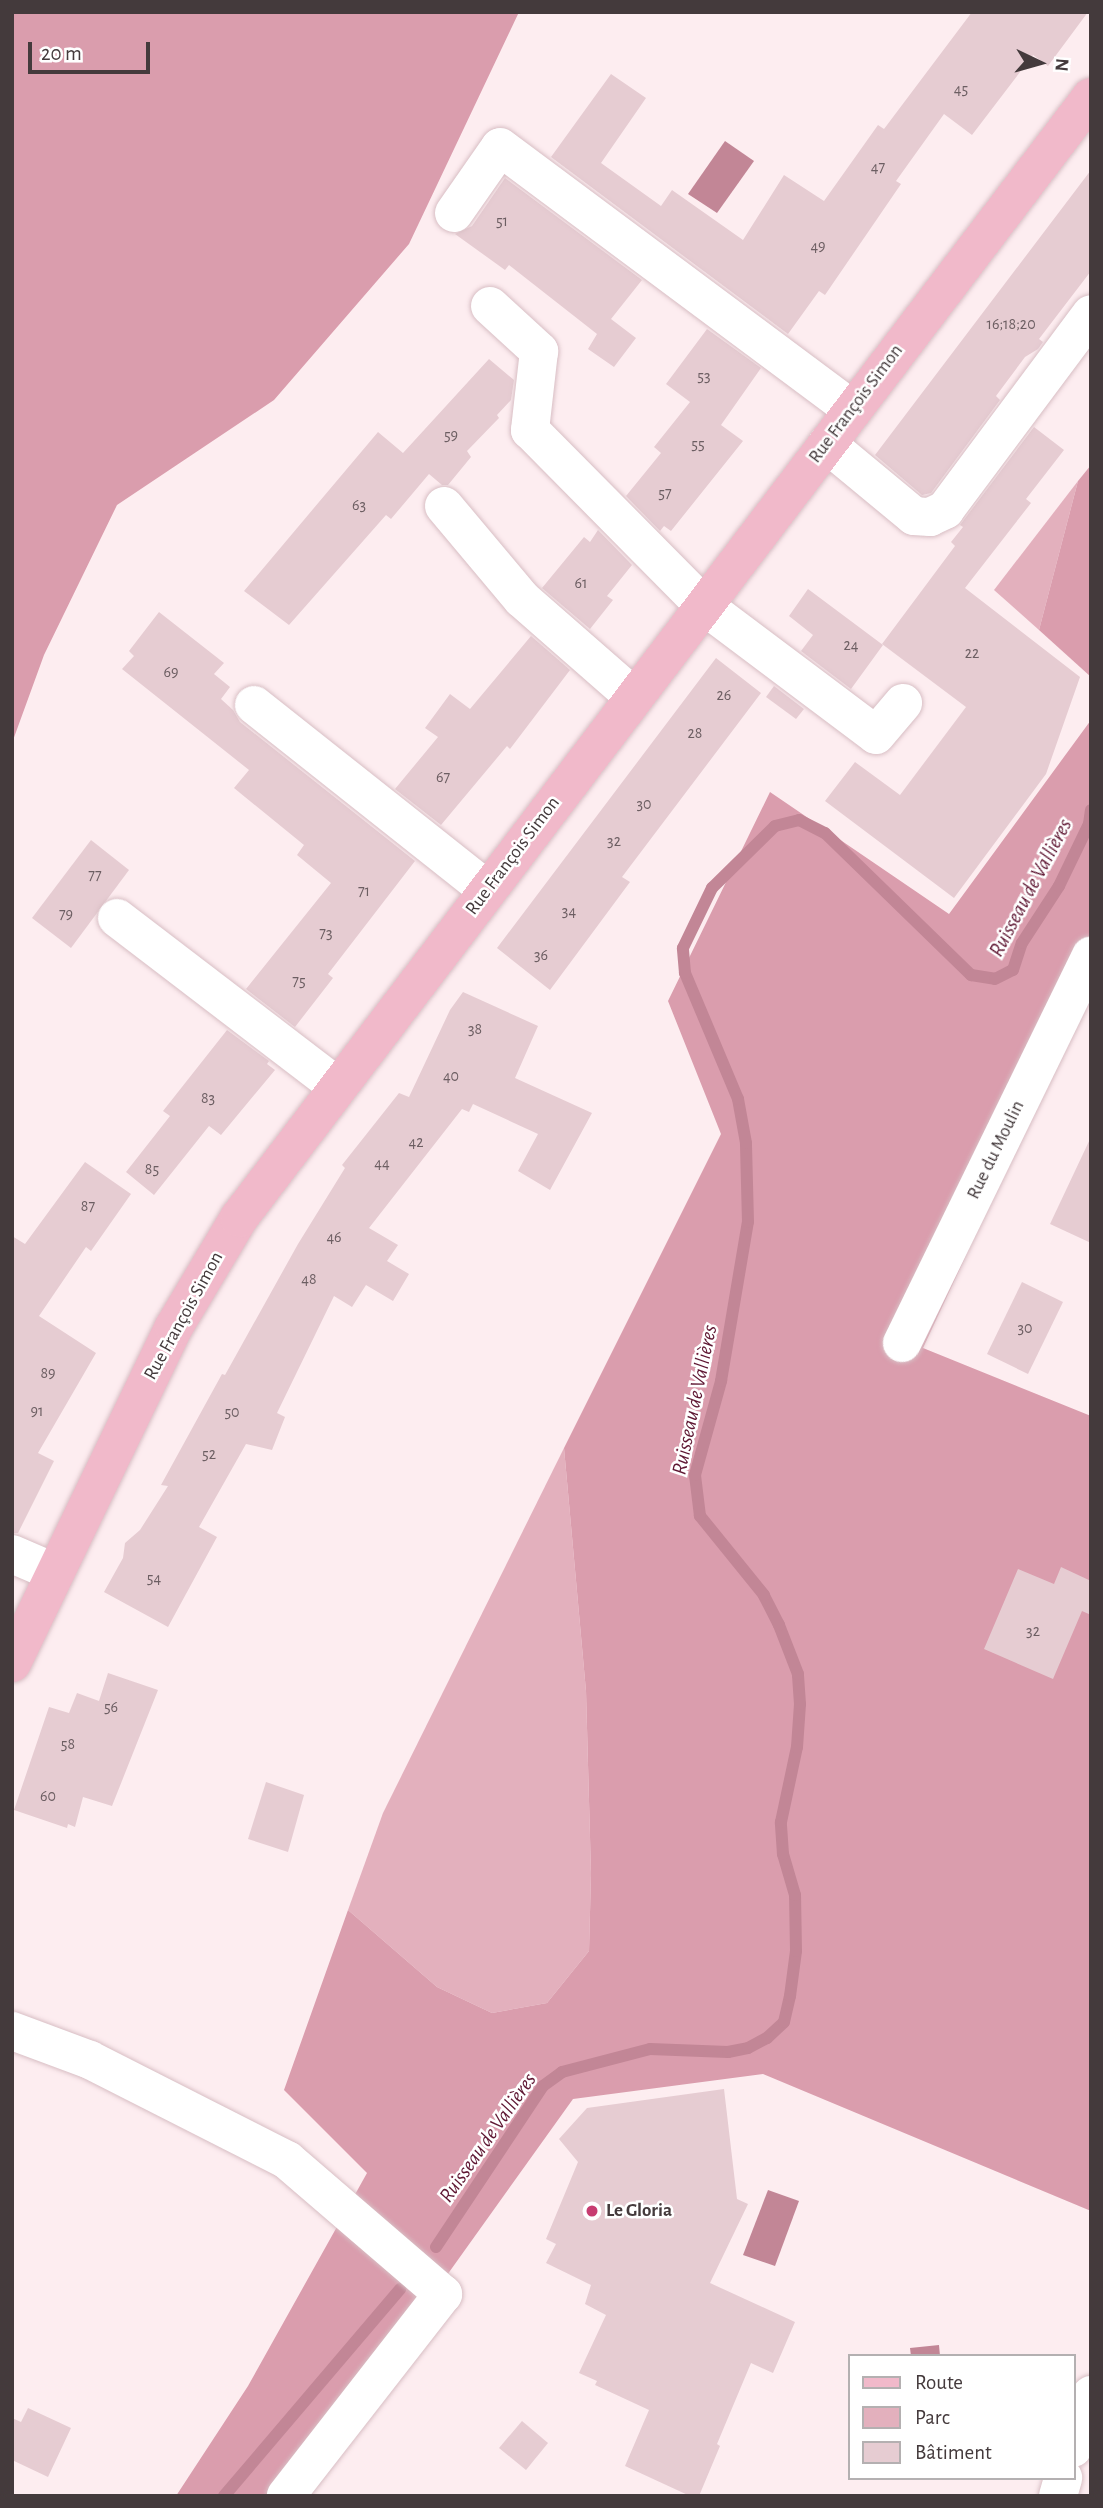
<!DOCTYPE html>
<meta charset="utf-8">
<style>
body{margin:0}
#map{position:relative;width:1103px;height:2508px;overflow:hidden;background:#fdedf0;font-family:"Alegreya Sans",sans-serif}
div>[style]{position:absolute}
[style*='--x']{left:calc(var(--x)*1px);top:calc(var(--y)*1px);width:calc(var(--w)*1px);rotate:calc(var(--a)*1deg)}
.green>*{inset:0;background:#e3b0bd}
.forest>*{inset:0;background:#da9dad}
.water>*{inset:0;background:#c28696}
.stream>*{height:12px;margin:-6px;padding:0 6px;transform-origin:6px;border-radius:6px;background:#c28696}
.building>*{inset:0;background:#e6ccd2}
.roads{filter:drop-shadow(0 0 2px #d8bec4) drop-shadow(0 0 2px #d8bec4)}
.minor>*{height:38px;margin:-19px;padding:0 19px;transform-origin:19px;border-radius:19px;background:#fff}
.major>*{height:38px;margin:-19px;padding:0 19px;transform-origin:19px;border-radius:19px;background:#f1b9ca}
.dots>*{width:19px;height:19px;translate:-50% -50%;box-sizing:border-box;border:4px solid #fff;border-radius:50%}
span{translate:-50% -50%;white-space:nowrap;text-align:center;line-height:1.15;-webkit-text-stroke:5px #fff;paint-order:stroke}
.number-label{font-size:16px;color:#6c5e62}
.number-label span{-webkit-text-stroke-width:0}
.street-label{font-size:19px;color:#443a3c}
.poi-label{font-size:19px;color:#443a3c;font-weight:700}
.left{translate:0 -50%;text-align:left}
.water-label{font-size:21px;color:#5e1632;font-style:italic}
.frame{position:absolute;inset:0;border:14px solid #443a3c;pointer-events:none}
.legend{position:absolute;left:848px;top:2354px;width:228px;height:126px;box-sizing:border-box;background:#fff;border:2px solid #b4b0b1;margin:0;padding:9px 12px;list-style:none;font-size:21px;color:#443a3c}
.legend li{display:flex;align-items:center;gap:14px;height:35px}
.legend b{width:35px;border:2px solid #b4b0b1}
.north{position:absolute;left:1005px;top:28px;width:70px;height:70px;-webkit-text-stroke:5px #fff;paint-order:stroke;rotate:95deg;font-size:19px;font-weight:700;line-height:28px;text-align:center;color:#443a3c}
.north::after{content:'';display:block;margin:auto;width:24px;height:32px;background:#443a3c;clip-path:polygon(50% 0,100% 100%,50% 72%,0 100%)}
.scale{position:absolute;left:28px;top:42px;width:122px;height:32px;box-sizing:border-box;border:4px solid #443a3c;border-top:0;padding-left:9px;font-size:21px;line-height:24px;white-space:nowrap;color:#443a3c;-webkit-text-stroke:5px #fff;paint-order:stroke}
</style>
<div id="map">
<div class="green">
<i style="clip-path:polygon(1078px 481px,1039px 630px,994px 590px)"></i>
<i style="clip-path:polygon(564px 1448px,586px 1691px,591px 1874px,589px 1951px,547px 2003px,492px 2013px,437px 1987px,348px 1910px,383px 1813px)"></i>
</div>
<div class="forest">
<i style="clip-path:polygon(12px 12px,519px 12px,409px 244px,274px 400px,117px 505px,44px 655px,12px 743px)"></i>
<i style="clip-path:polygon(1091px 465px,1091px 677px,1039px 630px,1078px 481px)"></i>
<i style="clip-path:polygon(1091px 720px,1091px 997px,1042px 1092px,923px 1348px,1091px 1416px,1091px 2211px,763px 2074px,573px 2099px,289px 2496px,176px 2496px,248px 2386px,367px 2173px,284px 2090px,348px 1910px,437px 1987px,492px 2013px,547px 2003px,589px 1951px,591px 1874px,586px 1691px,564px 1448px,721px 1134px,668px 1001px,770px 792px,949px 914px)"></i>
</div>
<div class="water">
<i style="clip-path:polygon(725px 141px,754px 161px,717px 213px,688px 194px)"></i>
<i style="clip-path:polygon(768px 2190px,799px 2201px,775px 2266px,743px 2255px)"></i>
<i style="clip-path:polygon(939px 2345px,940px 2356px,911px 2356px,910px 2348px)"></i>
</div>
<div class="stream">
<i style="--x:436;--y:2247;--w:193;--a:-56.4"></i>
<i style="--x:543;--y:2086;--w:24;--a:-36"></i>
<i style="--x:562;--y:2072;--w:91;--a:-14.6"></i>
<i style="--x:650;--y:2049;--w:78;--a:2.2"></i>
<i style="--x:728;--y:2052;--w:20;--a:-11"></i>
<i style="--x:748;--y:2048;--w:21;--a:-28"></i>
<i style="--x:767;--y:2038;--w:23;--a:-43"></i>
<i style="--x:784;--y:2022;--w:27;--a:-77"></i>
<i style="--x:790;--y:1996;--w:45;--a:-82.4"></i>
<i style="--x:796;--y:1951;--w:56;--a:-91"></i>
<i style="--x:795;--y:1895;--w:43;--a:-106.3"></i>
<i style="--x:783;--y:1854;--w:32;--a:-94"></i>
<i style="--x:781;--y:1822;--w:77;--a:-78"></i>
<i style="--x:797;--y:1747;--w:43;--a:-86"></i>
<i style="--x:800;--y:1704;--w:30;--a:-94"></i>
<i style="--x:798;--y:1674;--w:53;--a:-111.2"></i>
<i style="--x:779;--y:1625;--w:34;--a:-117"></i>
<i style="--x:764;--y:1595;--w:102;--a:-129"></i>
<i style="--x:700;--y:1516;--w:41;--a:-97"></i>
<i style="--x:695;--y:1475;--w:98;--a:-74.5"></i>
<i style="--x:721;--y:1381;--w:161;--a:-80.4"></i>
<i style="--x:748;--y:1222;--w:79;--a:-91.5"></i>
<i style="--x:746;--y:1143;--w:45;--a:-100.3"></i>
<i style="--x:738;--y:1099;--w:137;--a:-112.8"></i>
<i style="--x:685;--y:973;--w:25;--a:-95"></i>
<i style="--x:683;--y:948;--w:67;--a:-64.2"></i>
<i style="--x:712;--y:888;--w:88;--a:-44.5"></i>
<i style="--x:775;--y:826;--w:25;--a:-14"></i>
<i style="--x:799;--y:820;--w:29;--a:27"></i>
<i style="--x:825;--y:833;--w:204;--a:44.2"></i>
<i style="--x:971;--y:975;--w:24;--a:9"></i>
<i style="--x:995;--y:979;--w:20;--a:-27"></i>
<i style="--x:1013;--y:970;--w:28;--a:-72"></i>
<i style="--x:1022;--y:943;--w:68;--a:-57"></i>
<i style="--x:1059;--y:886;--w:69;--a:-64.2"></i>
<i style="--x:1089;--y:824;--w:14;--a:-82"></i>
<i style="--x:224;--y:2496;--w:272;--a:-49.6"></i>
</div>
<div class="building">
<i style="clip-path:polygon(972px 12px,1088px 12px,1048px 66px,1033px 55px,972px 135px,944px 114px,896px 181px,901px 184px,825px 295px,819px 291px,788px 334px,551px 157px,611px 74px,646px 98px,601px 163px,661px 206px,672px 190px,743px 240px,784px 175px,824px 201px,878px 125px,884px 129px)"></i>
<i style="clip-path:polygon(1091px 170px,1091px 271px,1039px 339px,1043px 342px,1038px 349px,1025px 357px,996px 396px,1000px 400px,931px 493px,922px 495px,875px 455px)"></i>
<i style="clip-path:polygon(505px 178px,642px 280px,611px 319px,636px 338px,614px 367px,588px 349px,597px 334px,509px 265px,505px 270px,455px 234px,472px 226px)"></i>
<i style="clip-path:polygon(707px 329px,761px 368px,721px 425px,743px 441px,671px 531px,664px 526px,660px 531px,626px 496px,661px 453px,654px 447px,690px 402px,666px 384px)"></i>
<i style="clip-path:polygon(489px 359px,514px 380px,511px 400px,497px 415px,499px 418px,467px 451px,471px 457px,448px 485px,442px 485px,429px 474px,391px 519px,386px 515px,289px 625px,244px 591px,378px 432px,403px 453px)"></i>
<i style="clip-path:polygon(1034px 427px,1064px 450px,1026px 499px,1031px 503px,965px 588px,1080px 677px,1046px 774px,954px 898px,825px 801px,855px 762px,900px 795px,966px 707px,882px 644px,955px 546px,951px 542px,963px 527px,960px 525px)"></i>
<i style="clip-path:polygon(598px 530px,632px 565px,607px 596px,613px 600px,590px 629px,542px 588px,584px 537px,590px 542px)"></i>
<i style="clip-path:polygon(808px 589px,883px 645px,851px 689px,801px 651px,813px 635px,789px 616px)"></i>
<i style="clip-path:polygon(159px 612px,224px 663px,214px 674px,230px 687px,221px 699px,233px 710px,240px 722px,415px 861px,328px 974px,333px 978px,295px 1027px,246px 989px,331px 883px,297px 855px,304px 845px,234px 788px,249px 770px,122px 669px,134px 656px,129px 651px)"></i>
<i style="clip-path:polygon(531px 636px,570px 670px,510px 749px,507px 746px,441px 825px,395px 789px,438px 737px,425px 728px,450px 694px,470px 709px)"></i>
<i style="clip-path:polygon(716px 658px,761px 693px,622px 877px,630px 882px,550px 990px,497px 948px)"></i>
<i style="clip-path:polygon(774px 686px,804px 709px,796px 719px,766px 697px)"></i>
<i style="clip-path:polygon(91px 840px,129px 870px,71px 948px,32px 918px)"></i>
<i style="clip-path:polygon(463px 992px,538px 1026px,515px 1078px,592px 1113px,550px 1190px,518px 1171px,538px 1134px,473px 1104px,469px 1112px,462px 1109px,369px 1228px,398px 1245px,387px 1261px,409px 1274px,393px 1301px,366px 1285px,352px 1307px,334px 1296px,277px 1413px,285px 1417px,272px 1450px,246px 1444px,199px 1527px,217px 1537px,168px 1627px,104px 1592px,123px 1558px,125px 1543px,140px 1530px,168px 1486px,161px 1485px,222px 1374px,225px 1375px,298px 1244px,345px 1168px,342px 1165px,399px 1093px,409px 1097px,450px 1010px)"></i>
<i style="clip-path:polygon(227px 1030px,269px 1061px,267px 1064px,275px 1070px,221px 1135px,209px 1126px,154px 1195px,126px 1172px,170px 1116px,163px 1111px)"></i>
<i style="clip-path:polygon(1091px 1137px,1091px 1243px,1050px 1224px)"></i>
<i style="clip-path:polygon(85px 1162px,131px 1194px,91px 1251px,86px 1247px,39px 1316px,96px 1353px,38px 1453px,54px 1461px,18px 1533px,12px 1533px,12px 1236px,25px 1244px)"></i>
<i style="clip-path:polygon(1022px 1282px,1063px 1302px,1028px 1374px,987px 1354px)"></i>
<i style="clip-path:polygon(1061px 1567px,1091px 1581px,1091px 1615px,1082px 1611px,1053px 1679px,984px 1649px,1018px 1569px,1054px 1584px)"></i>
<i style="clip-path:polygon(108px 1673px,158px 1690px,112px 1806px,83px 1797px,75px 1827px,68px 1824px,67px 1828px,14px 1810px,49px 1707px,69px 1713px,77px 1693px,99px 1701px)"></i>
<i style="clip-path:polygon(266px 1782px,304px 1795px,288px 1852px,248px 1839px)"></i>
<i style="clip-path:polygon(724px 2089px,737px 2199px,748px 2204px,710px 2283px,795px 2322px,773px 2373px,751px 2363px,717px 2444px,720px 2446px,699px 2496px,690px 2496px,625px 2466px,649px 2410px,595px 2385px,597px 2381px,579px 2373px,606px 2315px,585px 2304px,591px 2285px,546px 2263px,556px 2244px,546px 2239px,578px 2162px,559px 2139px,587px 2108px)"></i>
<i style="clip-path:polygon(28px 2408px,71px 2428px,48px 2477px,12px 2460px,12px 2418px,21px 2422px)"></i>
<i style="clip-path:polygon(522px 2421px,548px 2443px,526px 2470px,499px 2448px)"></i>
</div>
<div class="roads">
<div class="minor">
<i style="--x:454;--y:213;--w:80;--a:-55.1"></i>
<i style="--x:500;--y:147;--w:439;--a:36.7"></i>
<i style="--x:490;--y:306;--w:67;--a:42.6"></i>
<i style="--x:539;--y:351;--w:80;--a:96.5"></i>
<i style="--x:530;--y:430;--w:246;--a:45.3"></i>
<i style="--x:703;--y:605;--w:216;--a:36.9"></i>
<i style="--x:876;--y:735;--w:42;--a:-49.8"></i>
<i style="--x:827;--y:444;--w:113;--a:39.6"></i>
<i style="--x:914;--y:516;--w:16;--a:4"></i>
<i style="--x:930;--y:517;--w:17;--a:-25"></i>
<i style="--x:945;--y:510;--w:244;--a:-53.3"></i>
<i style="--x:444;--y:506;--w:121;--a:50"></i>
<i style="--x:522;--y:599;--w:149;--a:41.2"></i>
<i style="--x:254;--y:705;--w:298;--a:38.4"></i>
<i style="--x:117;--y:918;--w:278;--a:37.4"></i>
<i style="--x:902;--y:1343;--w:431;--a:-64"></i>
<i style="--x:12;--y:1554;--w:46;--a:23.2"></i>
<i style="--x:12;--y:2031;--w:83;--a:20.4"></i>
<i style="--x:90;--y:2060;--w:221;--a:26.9"></i>
<i style="--x:287;--y:2160;--w:206;--a:40.7"></i>
<i style="--x:443;--y:2294;--w:256;--a:127.9"></i>
<i style="--x:1073;--y:2448;--w:56;--a:-71.2"></i>
<i style="--x:1058;--y:2496;--w:19;--a:-74"></i>
</div>
<div class="major">
<i style="--x:12;--y:1663;--w:373;--a:-64.3"></i>
<i style="--x:174;--y:1327;--w:127;--a:-59.2"></i>
<i style="--x:239;--y:1218;--w:1408;--a:-52.76"></i>
</div>
</div>
<div class="dots">
<i style="left:592px;top:2211px;background:#c73c71"></i>
</div>
<div class="number-label">
<span style="left:961px;top:89px">45</span>
<span style="left:878px;top:167px">47</span>
<span style="left:502px;top:221px">51</span>
<span style="left:818px;top:246px">49</span>
<span style="left:1011px;top:324px">16;18;20</span>
<span style="left:704px;top:376px">53</span>
<span style="left:451px;top:435px">59</span>
<span style="left:698px;top:444px">55</span>
<span style="left:665px;top:493px">57</span>
<span style="left:359px;top:505px">63</span>
<span style="left:581px;top:583px">61</span>
<span style="left:851px;top:645px">24</span>
<span style="left:972px;top:653px">22</span>
<span style="left:171px;top:672px">69</span>
<span style="left:724px;top:695px">26</span>
<span style="left:695px;top:733px">28</span>
<span style="left:443px;top:777px">67</span>
<span style="left:644px;top:804px">30</span>
<span style="left:614px;top:841px">32</span>
<span style="left:95px;top:875px">77</span>
<span style="left:364px;top:891px">71</span>
<span style="left:569px;top:911px">34</span>
<span style="left:66px;top:914px">79</span>
<span style="left:326px;top:933px">73</span>
<span style="left:541px;top:955px">36</span>
<span style="left:299px;top:981px">75</span>
<span style="left:475px;top:1029px">38</span>
<span style="left:451px;top:1076px">40</span>
<span style="left:208px;top:1098px">83</span>
<span style="left:416px;top:1142px">42</span>
<span style="left:382px;top:1163px">44</span>
<span style="left:152px;top:1169px">85</span>
<span style="left:88px;top:1206px">87</span>
<span style="left:334px;top:1237px">46</span>
<span style="left:309px;top:1279px">48</span>
<span style="left:1025px;top:1328px">30</span>
<span style="left:48px;top:1373px">89</span>
<span style="left:37px;top:1411px">91</span>
<span style="left:232px;top:1412px">50</span>
<span style="left:209px;top:1454px">52</span>
<span style="left:154px;top:1578px">54</span>
<span style="left:1033px;top:1631px">32</span>
<span style="left:111px;top:1707px">56</span>
<span style="left:68px;top:1744px">58</span>
<span style="left:48px;top:1796px">60</span>
</div>
<div class="street-label">
<span style="left:856px;top:404px;rotate:-53deg">Rue François Simon</span>
<span style="left:513px;top:856px;rotate:-53deg">Rue François Simon</span>
<span style="left:996px;top:1150px;rotate:-64deg">Rue du Moulin</span>
<span style="left:184px;top:1316px;rotate:-61deg">Rue François Simon</span>
</div>
<div class="poi-label">
<span class="left" style="left:606px;top:2211px">Le Gloria</span>
</div>
<div class="water-label">
<span style="left:1031px;top:888px;rotate:-62deg">Ruisseau de Vallières</span>
<span style="left:695px;top:1400px;rotate:-78deg">Ruisseau de Vallières</span>
<span style="left:488px;top:2138px;rotate:-55deg">Ruisseau de Vallières</span>
</div>
<div class="frame"></div>
<ul class="legend">
<li><b style="height:9px;background:#f1b9ca"></b>Route</li>
<li><b style="height:19px;background:#e3b0bd"></b>Parc</li>
<li><b style="height:19px;background:#e6ccd2"></b>Bâtiment</li>
</ul>
<div class="north">N</div>
<div class="scale">20 m</div>
</div>
